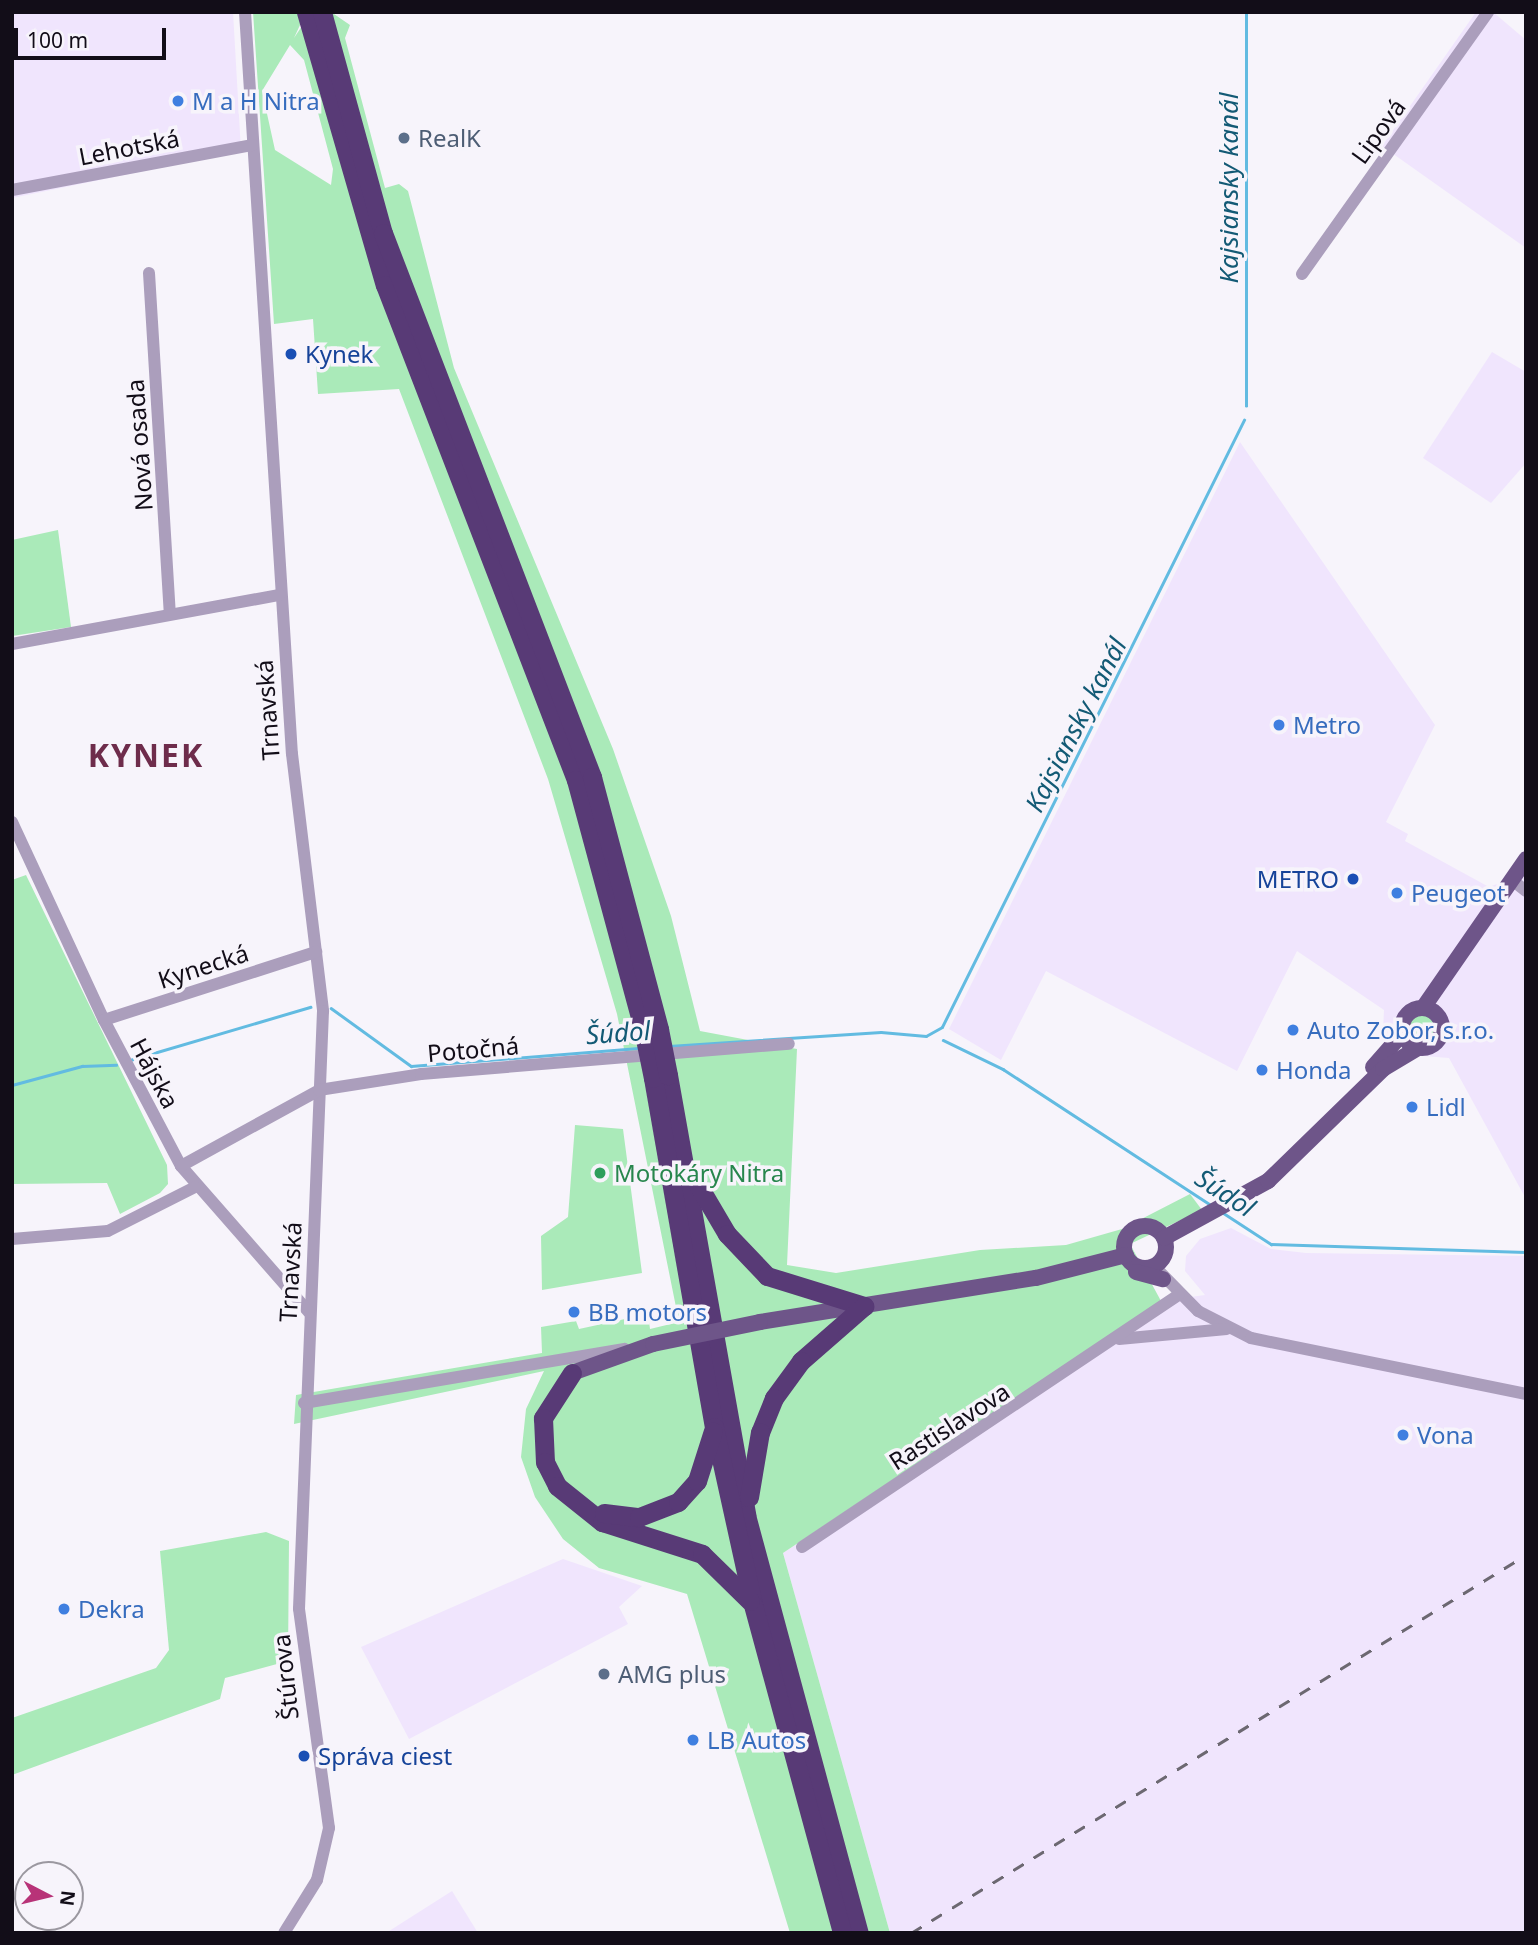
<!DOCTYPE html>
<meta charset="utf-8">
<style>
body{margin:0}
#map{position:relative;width:1538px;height:1945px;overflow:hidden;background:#f7f4fb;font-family:"Noto Sans",sans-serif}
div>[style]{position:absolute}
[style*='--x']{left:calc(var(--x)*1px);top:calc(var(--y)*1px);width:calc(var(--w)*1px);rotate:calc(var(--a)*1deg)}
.built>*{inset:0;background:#f0e5fd}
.green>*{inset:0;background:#aaeab9}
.round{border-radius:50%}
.stream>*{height:2.5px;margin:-1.25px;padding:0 1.25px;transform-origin:1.25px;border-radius:1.25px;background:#62bbe1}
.minor>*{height:12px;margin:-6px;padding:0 6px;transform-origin:6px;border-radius:6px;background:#ab9ebc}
.major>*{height:16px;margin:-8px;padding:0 8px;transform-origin:8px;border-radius:8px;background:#6e5589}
.major>.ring{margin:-8px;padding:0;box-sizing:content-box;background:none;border:16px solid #6e5589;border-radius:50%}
.highway>*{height:19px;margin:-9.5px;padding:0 9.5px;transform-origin:9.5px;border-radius:9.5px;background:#583a76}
.rail>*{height:2.5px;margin-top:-1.25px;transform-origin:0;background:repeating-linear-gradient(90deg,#6c6871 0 12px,transparent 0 24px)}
.major-bridge>*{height:16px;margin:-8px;padding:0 8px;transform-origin:8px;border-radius:8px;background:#6e5589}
.highway-bridge>*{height:19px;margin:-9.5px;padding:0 9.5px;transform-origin:9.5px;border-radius:9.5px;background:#583a76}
.dots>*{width:19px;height:19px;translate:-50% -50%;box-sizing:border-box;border:4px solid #f7f4fb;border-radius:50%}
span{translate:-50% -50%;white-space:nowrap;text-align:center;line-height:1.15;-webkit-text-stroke:7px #f7f4fb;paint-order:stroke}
.shop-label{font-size:24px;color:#366cbe}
.left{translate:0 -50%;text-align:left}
.street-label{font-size:24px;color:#120d18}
.service-label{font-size:24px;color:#4e5e75}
.transit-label{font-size:24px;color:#164399}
.right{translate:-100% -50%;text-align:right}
.leisure-label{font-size:24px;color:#27864d}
.water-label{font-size:26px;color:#135a75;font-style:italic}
.district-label{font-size:32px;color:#6e2c4b;font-weight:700;letter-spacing:2px}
.frame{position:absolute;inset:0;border:14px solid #120d18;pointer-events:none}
.north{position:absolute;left:14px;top:1861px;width:70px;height:70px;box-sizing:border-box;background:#f7f4fb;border:2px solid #9b98a0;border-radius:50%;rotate:97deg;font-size:19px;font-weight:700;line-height:28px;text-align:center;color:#120d18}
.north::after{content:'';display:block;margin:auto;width:24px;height:32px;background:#b83378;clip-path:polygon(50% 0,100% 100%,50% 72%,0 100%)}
.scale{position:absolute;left:14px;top:28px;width:152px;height:32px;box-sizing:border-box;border:4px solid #120d18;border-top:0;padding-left:9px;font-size:21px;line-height:24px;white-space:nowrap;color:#120d18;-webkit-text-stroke:5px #f7f4fb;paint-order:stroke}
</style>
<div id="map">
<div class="built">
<i style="clip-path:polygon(12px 12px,233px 12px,241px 151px,12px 198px)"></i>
<i style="clip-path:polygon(1476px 12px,1493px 12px,1526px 40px,1526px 248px,1382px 146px)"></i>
<i style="clip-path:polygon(1492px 352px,1526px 372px,1526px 463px,1491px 503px,1423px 458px)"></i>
<i style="clip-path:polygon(1240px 442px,1435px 725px,1386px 822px,1408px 834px,1405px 841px,1489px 887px,1526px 873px,1526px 1199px,1449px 1058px,1411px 1055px,1383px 1031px,1384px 1010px,1297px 951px,1237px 1071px,1046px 971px,1001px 1060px,949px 1029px)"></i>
<i style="clip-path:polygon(1231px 1228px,1271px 1249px,1306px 1253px,1526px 1256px,1526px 1933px,890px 1933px,783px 1553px,1161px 1301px,1205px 1295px,1185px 1271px,1186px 1256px,1200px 1239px)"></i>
<i style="clip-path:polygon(563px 1559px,642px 1586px,619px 1607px,628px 1624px,409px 1739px,361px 1647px)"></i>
<i style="clip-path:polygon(452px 1891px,478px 1933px,386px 1933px)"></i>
</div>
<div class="green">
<i style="clip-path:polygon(evenodd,253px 12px,306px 12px,294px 38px,302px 26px,331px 12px,350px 25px,345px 38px,385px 188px,399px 184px,408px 191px,454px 368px,613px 749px,671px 916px,700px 1031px,797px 1049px,787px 1265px,836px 1273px,980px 1250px,1066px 1245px,1122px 1229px,1190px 1194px,1202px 1210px,1130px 1244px,1161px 1301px,783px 1553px,890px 1933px,790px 1933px,687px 1594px,599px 1568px,563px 1539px,535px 1497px,521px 1457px,526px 1409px,544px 1371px,294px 1424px,296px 1395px,542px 1353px,541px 1327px,576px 1321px,579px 1329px,648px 1314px,650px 1329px,679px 1322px,617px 1014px,548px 779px,399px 389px,318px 394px,313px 319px,274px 324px,253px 12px,290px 45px,304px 60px,333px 169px,331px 185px,275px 150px,262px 91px,290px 45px)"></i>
<i style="clip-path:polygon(58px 530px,71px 627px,12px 636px,12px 540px)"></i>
<i style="clip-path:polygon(26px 875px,167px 1165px,168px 1184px,160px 1193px,120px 1214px,107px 1183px,12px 1184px,12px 880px)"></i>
<i class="round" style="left:1409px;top:1015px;width:26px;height:26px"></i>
<i style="clip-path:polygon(575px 1125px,623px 1129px,642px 1273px,542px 1290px,541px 1236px,568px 1217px)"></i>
<i style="clip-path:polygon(266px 1532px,289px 1541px,288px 1661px,225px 1678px,220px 1699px,12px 1775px,12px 1718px,156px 1668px,169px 1650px,160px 1551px)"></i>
</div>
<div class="stream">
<i style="--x:1246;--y:406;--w:394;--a:-90"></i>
<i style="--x:331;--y:1008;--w:99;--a:35.9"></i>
<i style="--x:411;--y:1066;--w:228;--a:-4.5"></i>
<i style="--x:943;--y:1040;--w:67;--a:25.8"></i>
<i style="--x:1003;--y:1069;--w:249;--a:33.2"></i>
<i style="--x:669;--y:1046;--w:212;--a:-3.8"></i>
<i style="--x:881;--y:1032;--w:45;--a:5.1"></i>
<i style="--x:926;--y:1036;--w:18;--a:-29"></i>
<i style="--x:942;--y:1027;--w:678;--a:-63.55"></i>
<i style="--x:130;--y:1060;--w:188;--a:-16.4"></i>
<i style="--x:12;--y:1085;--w:73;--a:-15.2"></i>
<i style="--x:82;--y:1066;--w:34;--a:-2"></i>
<i style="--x:1222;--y:1212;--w:59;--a:33.1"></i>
<i style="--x:1271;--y:1244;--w:255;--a:1.8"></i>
</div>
<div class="minor">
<i style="--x:245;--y:12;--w:743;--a:86.38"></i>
<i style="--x:292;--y:754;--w:259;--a:83.1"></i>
<i style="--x:323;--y:1011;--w:598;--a:92.3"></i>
<i style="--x:299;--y:1609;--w:221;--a:82.2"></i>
<i style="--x:329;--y:1828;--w:53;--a:103"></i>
<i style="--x:317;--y:1880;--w:62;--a:121.9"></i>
<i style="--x:12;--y:190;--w:245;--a:-10.6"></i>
<i style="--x:149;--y:273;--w:342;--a:86.5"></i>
<i style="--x:1302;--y:274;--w:321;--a:-54.6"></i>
<i style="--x:12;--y:644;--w:272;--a:-10.4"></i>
<i style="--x:12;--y:822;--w:218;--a:65.1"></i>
<i style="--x:104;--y:1020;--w:165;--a:62.2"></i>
<i style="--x:181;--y:1166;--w:194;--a:48.8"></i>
<i style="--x:1511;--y:879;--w:19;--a:39"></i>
<i style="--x:104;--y:1020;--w:223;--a:-17.8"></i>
<i style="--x:181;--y:1166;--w:158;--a:-28.8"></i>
<i style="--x:319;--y:1090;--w:103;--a:-8.9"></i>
<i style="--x:421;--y:1074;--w:369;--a:-4.7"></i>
<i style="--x:12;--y:1239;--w:96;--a:-4.8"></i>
<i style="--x:108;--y:1231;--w:97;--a:-26.8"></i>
<i style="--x:1154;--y:1266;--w:63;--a:45.6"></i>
<i style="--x:1198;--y:1311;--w:59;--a:27"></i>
<i style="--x:1251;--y:1338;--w:281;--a:11.5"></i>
<i style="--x:1119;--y:1339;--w:108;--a:-5.3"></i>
<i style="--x:304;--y:1403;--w:325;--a:-9.6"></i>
<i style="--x:802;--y:1547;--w:453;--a:-33.8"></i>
</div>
<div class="major">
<i class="ring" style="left:1402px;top:1008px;width:24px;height:24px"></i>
<i style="--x:1423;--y:1008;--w:181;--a:-55.3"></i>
<i style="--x:1373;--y:1067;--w:44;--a:-48.7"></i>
<i class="ring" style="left:1124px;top:1226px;width:26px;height:26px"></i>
<i style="--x:1164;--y:1238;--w:119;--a:-28.7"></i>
<i style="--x:1268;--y:1181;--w:161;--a:-44.2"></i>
<i style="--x:1383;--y:1069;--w:41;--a:-31"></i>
<i style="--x:1136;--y:1272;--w:28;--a:15"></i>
<i style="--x:760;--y:1322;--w:279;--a:-9.1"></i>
<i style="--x:1036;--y:1278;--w:93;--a:-14.3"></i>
<i style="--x:572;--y:1373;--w:86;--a:-19.7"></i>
</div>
<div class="highway">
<i style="--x:306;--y:12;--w:284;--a:73.9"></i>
<i style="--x:385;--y:285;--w:531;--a:68.9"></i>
<i style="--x:576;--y:780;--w:258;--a:74.9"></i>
<i style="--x:322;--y:12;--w:229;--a:74.6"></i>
<i style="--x:383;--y:233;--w:583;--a:68.98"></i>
<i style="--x:592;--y:777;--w:261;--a:75.1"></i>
<i style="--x:668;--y:1075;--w:447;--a:79.9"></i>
<i style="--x:746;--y:1515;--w:433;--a:74.9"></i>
<i style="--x:653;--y:1078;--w:354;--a:80.1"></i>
<i style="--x:714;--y:1427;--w:182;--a:77.6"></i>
<i style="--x:753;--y:1605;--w:340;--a:74.8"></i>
<i style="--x:694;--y:1178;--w:65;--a:59.5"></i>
<i style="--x:727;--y:1234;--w:58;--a:46.4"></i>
<i style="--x:767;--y:1276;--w:102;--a:17.2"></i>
<i style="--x:864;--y:1306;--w:84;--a:138.9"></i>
<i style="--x:801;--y:1361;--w:46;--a:126.1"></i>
<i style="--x:774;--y:1398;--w:37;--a:112"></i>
<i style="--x:760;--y:1432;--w:66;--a:99.6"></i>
<i style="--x:572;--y:1373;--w:54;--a:122.8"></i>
<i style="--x:543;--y:1418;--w:44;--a:87.4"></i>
<i style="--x:545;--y:1462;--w:27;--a:63"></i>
<i style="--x:557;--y:1486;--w:58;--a:38.7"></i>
<i style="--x:602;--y:1522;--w:105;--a:17.7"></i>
<i style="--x:702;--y:1554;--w:67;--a:44.4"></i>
<i style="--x:604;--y:1513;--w:35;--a:7"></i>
<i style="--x:639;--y:1517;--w:42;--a:-21"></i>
<i style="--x:678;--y:1502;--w:28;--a:-48"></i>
<i style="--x:697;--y:1481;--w:52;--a:-72.3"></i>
</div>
<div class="rail">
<i style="--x:911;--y:1933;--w:722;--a:-31.58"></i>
</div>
<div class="major-bridge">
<i style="--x:653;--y:1344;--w:109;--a:-11.6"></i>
</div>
<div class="highway-bridge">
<i style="--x:643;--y:1029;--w:50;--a:78.5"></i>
<i style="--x:659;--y:1029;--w:47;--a:78.9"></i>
</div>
<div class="dots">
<i style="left:178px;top:101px;background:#3f7fe0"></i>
<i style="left:404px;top:138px;background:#5c6f8a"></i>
<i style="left:291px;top:354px;background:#1a4fb4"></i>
<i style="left:1279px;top:725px;background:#3f7fe0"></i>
<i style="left:1353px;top:879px;background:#1a4fb4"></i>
<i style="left:1397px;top:893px;background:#3f7fe0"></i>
<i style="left:1293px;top:1030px;background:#3f7fe0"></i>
<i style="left:1262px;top:1070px;background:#3f7fe0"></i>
<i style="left:1412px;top:1107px;background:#3f7fe0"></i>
<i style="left:600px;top:1173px;background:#2e9e5b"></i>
<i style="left:574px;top:1312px;background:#3f7fe0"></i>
<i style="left:1403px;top:1435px;background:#3f7fe0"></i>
<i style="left:64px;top:1609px;background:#3f7fe0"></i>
<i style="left:604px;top:1674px;background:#5c6f8a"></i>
<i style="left:693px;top:1740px;background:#3f7fe0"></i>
<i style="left:304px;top:1756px;background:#1a4fb4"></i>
</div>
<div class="shop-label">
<span class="left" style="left:192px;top:101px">M a H Nitra</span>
<span class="left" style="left:1293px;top:725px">Metro</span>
<span class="left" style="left:1411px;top:893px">Peugeot</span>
<span class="left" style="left:1307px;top:1030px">Auto Zobor, s.r.o.</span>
<span class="left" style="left:1276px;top:1070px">Honda</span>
<span class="left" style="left:1426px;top:1107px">Lidl</span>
<span class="left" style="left:588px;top:1312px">BB motors</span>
<span class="left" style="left:1417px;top:1435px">Vona</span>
<span class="left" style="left:78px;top:1609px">Dekra</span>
<span class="left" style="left:707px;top:1740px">LB Autos</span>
</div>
<div class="street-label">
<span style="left:1378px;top:131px;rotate:-54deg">Lipová</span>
<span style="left:129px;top:147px;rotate:-11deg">Lehotská</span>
<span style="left:139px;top:445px;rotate:-94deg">Nová osada</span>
<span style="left:267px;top:710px;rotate:-94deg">Trnavská</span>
<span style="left:203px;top:966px;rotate:-18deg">Kynecká</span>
<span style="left:473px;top:1049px;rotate:-5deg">Potočná</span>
<span style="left:155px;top:1073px;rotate:62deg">Hájska</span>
<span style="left:290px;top:1272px;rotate:-87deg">Trnavská</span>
<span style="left:949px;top:1426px;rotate:-33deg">Rastislavova</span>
<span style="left:285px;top:1677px;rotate:-96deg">Štúrova</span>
</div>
<div class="service-label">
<span class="left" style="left:418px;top:138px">RealK</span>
<span class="left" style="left:618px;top:1674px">AMG plus</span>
</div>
<div class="transit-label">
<span class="left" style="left:305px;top:354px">Kynek</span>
<span class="right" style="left:1339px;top:879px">METRO</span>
<span class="left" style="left:318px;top:1756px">Správa ciest</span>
</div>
<div class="leisure-label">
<span class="left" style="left:614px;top:1173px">Motokáry Nitra</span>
</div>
<div class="water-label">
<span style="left:1229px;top:188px;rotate:-90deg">Kajsiansky kanál</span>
<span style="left:1076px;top:725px;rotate:-63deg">Kajsiansky kanál</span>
<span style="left:618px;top:1033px;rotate:-4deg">Šúdol</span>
<span style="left:1225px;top:1193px;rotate:33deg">Šúdol</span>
</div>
<div class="district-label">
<span style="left:146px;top:755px">KYNEK</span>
</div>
<div class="frame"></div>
<div class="north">N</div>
<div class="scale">100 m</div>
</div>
